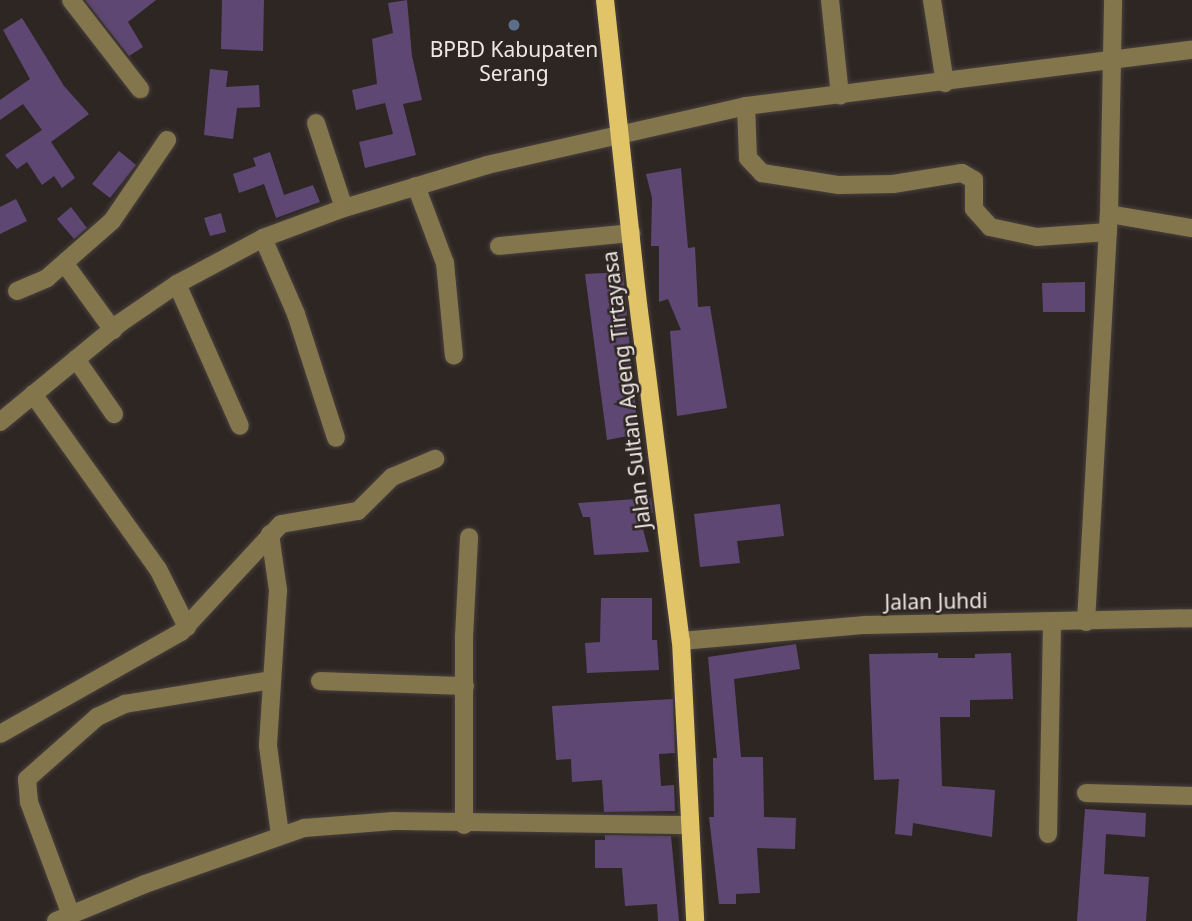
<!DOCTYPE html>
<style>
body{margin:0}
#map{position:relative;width:1192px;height:921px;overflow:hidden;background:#2e2623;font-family:"Noto Sans",sans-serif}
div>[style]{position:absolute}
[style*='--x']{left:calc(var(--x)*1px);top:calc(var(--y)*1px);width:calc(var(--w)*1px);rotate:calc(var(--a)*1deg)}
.building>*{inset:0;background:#5f4774}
.roads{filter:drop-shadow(0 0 2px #49413e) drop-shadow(0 0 2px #49413e)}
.minor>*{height:18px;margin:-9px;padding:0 9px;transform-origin:9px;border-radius:9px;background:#84764c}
.major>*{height:18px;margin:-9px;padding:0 9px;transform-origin:9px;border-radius:9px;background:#e2c468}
.dots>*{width:19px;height:19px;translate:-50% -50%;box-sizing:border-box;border:4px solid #2e2623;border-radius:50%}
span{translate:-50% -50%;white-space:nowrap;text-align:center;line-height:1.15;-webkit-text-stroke:5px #2e2623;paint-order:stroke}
.poi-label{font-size:21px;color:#ede8e6}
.street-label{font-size:21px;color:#ede8e6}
</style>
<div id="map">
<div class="building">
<i style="clip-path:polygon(85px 0,156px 0,128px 22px,143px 47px,129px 56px)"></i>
<i style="clip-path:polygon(222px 0,264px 0,263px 51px,221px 49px)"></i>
<i style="clip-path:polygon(407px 0,412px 56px,422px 100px,403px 104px,416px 155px,365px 168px,359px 142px,393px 134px,385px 103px,356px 110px,352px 90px,377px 84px,372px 39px,393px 33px,388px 3px)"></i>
<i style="clip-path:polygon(22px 18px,64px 86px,89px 114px,51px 142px,75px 178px,62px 188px,54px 176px,42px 185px,27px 162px,17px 169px,5px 155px,42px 130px,23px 104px,0 120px,0 100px,30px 79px,3px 30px)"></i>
<i style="clip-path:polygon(210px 69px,228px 71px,226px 87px,259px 85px,260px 107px,237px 108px,233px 139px,204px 135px)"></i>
<i style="clip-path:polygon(119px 151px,136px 165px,110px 198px,92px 184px)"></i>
<i style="clip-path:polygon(270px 152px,284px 195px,313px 185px,320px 202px,276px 218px,264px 184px,239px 193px,233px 174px,256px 166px,253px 158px)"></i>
<i style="clip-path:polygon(681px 168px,688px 248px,695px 247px,698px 307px,710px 306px,727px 408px,677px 416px,670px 331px,681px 330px,668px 299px,659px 302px,659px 246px,651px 246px,652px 198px,646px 174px)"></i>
<i style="clip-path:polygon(16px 199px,27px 221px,0 234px,0 207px)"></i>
<i style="clip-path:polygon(71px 207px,87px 228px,74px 239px,57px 219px)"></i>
<i style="clip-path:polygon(221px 213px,226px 232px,210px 236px,204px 218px)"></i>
<i style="clip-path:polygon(623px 272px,638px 434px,607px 440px,585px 274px)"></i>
<i style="clip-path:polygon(1085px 282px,1085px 312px,1043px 312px,1042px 283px)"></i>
<i style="clip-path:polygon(651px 498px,653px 513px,639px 514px,649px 552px,594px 555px,590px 517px,583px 517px,578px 503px)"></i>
<i style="clip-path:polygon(780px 504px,784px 536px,737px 541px,740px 563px,700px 567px,694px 514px)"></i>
<i style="clip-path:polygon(601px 598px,652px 598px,652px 640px,657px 640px,659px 670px,587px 673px,585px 643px,600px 642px)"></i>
<i style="clip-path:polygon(796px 644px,800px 669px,734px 679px,741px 757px,763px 757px,764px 817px,796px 818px,795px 849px,757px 848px,760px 893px,736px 894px,736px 904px,719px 904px,709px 817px,714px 817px,713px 758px,717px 758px,708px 657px)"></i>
<i style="clip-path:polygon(938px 653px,938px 658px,975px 658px,975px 654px,1011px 653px,1013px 699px,970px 700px,970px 717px,940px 717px,942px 786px,995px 790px,992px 837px,913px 823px,912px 836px,895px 834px,899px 779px,874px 780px,869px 654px)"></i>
<i style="clip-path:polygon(673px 699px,675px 753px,659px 754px,661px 786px,674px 785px,675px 811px,604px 812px,602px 780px,572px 782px,571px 759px,556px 760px,552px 706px)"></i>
<i style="clip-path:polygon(1085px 809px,1146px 813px,1145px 837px,1106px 834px,1104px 874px,1149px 877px,1146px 921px,1077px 921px)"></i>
<i style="clip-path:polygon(605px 835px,671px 836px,679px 921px,658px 921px,657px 904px,625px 906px,622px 868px,595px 868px,595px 840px,605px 840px)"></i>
</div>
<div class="roads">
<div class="minor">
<i style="--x:71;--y:0;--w:113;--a:52.2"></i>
<i style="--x:830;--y:0;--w:96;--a:84"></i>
<i style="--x:932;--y:0;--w:84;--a:81.1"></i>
<i style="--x:746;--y:106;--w:52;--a:87.8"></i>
<i style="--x:748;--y:158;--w:21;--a:47"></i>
<i style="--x:762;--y:173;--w:78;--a:8.9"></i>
<i style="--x:839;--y:185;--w:54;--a:-1.1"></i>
<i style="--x:893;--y:184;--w:70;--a:-9.1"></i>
<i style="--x:962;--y:173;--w:14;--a:30"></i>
<i style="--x:974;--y:180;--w:29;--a:90"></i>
<i style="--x:974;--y:209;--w:24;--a:48"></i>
<i style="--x:990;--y:227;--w:48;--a:12"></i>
<i style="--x:1037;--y:237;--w:71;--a:-4"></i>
<i style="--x:316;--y:123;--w:89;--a:71.8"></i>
<i style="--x:416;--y:186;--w:82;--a:69.4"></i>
<i style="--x:445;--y:263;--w:93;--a:84.5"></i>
<i style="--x:1109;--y:214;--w:84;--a:9.6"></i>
<i style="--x:263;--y:238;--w:83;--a:66.5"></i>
<i style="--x:296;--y:314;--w:130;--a:72.1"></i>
<i style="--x:499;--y:246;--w:133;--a:-5.6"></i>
<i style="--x:65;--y:264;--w:82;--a:54"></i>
<i style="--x:177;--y:284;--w:155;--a:66.1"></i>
<i style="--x:17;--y:291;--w:33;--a:-23"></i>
<i style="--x:47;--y:278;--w:86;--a:-41.2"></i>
<i style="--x:112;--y:221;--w:98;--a:-55.8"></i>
<i style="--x:76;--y:359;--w:67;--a:55.4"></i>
<i style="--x:33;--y:394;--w:215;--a:54.5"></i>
<i style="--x:158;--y:569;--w:65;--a:63.4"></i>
<i style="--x:0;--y:422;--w:156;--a:-39.5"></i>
<i style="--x:120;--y:323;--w:69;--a:-34.4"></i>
<i style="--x:177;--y:284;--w:98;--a:-28.1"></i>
<i style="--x:263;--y:238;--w:86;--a:-20.3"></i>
<i style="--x:344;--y:208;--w:149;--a:-16.7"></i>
<i style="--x:487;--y:165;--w:266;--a:-12.8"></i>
<i style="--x:746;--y:106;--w:450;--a:-7.2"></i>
<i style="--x:270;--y:534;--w:57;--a:81.9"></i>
<i style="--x:278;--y:590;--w:156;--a:93.7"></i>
<i style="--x:268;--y:746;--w:90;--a:82.3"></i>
<i style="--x:1086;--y:622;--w:409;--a:-86.8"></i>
<i style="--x:1109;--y:214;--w:214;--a:-88.9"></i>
<i style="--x:681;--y:641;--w:185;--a:-5"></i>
<i style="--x:865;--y:625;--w:327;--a:-1.2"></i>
<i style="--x:320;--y:681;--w:145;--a:2"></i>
<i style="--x:0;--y:734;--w:208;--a:-29.4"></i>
<i style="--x:181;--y:632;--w:147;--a:-47.2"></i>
<i style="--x:281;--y:524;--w:78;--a:-9.6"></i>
<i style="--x:358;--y:511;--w:48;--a:-45"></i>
<i style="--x:392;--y:477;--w:47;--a:-22.7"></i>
<i style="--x:1086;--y:793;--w:106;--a:1.6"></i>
<i style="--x:464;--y:825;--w:188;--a:-90"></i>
<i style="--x:464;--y:637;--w:100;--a:-87.1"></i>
<i style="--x:1048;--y:834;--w:212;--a:-88.9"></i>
<i style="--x:71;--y:915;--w:121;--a:-110.4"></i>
<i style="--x:29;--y:802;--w:23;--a:-95"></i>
<i style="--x:27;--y:779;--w:94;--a:-41.5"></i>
<i style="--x:97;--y:717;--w:31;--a:-25"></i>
<i style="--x:125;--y:704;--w:148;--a:-9.3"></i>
<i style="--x:56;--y:921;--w:96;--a:-22.6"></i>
<i style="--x:145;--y:884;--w:169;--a:-19.4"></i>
<i style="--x:304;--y:828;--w:90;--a:-4.4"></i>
<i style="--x:394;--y:821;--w:295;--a:0.8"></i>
</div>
<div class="major">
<i style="--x:605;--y:0;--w:297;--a:83.8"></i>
<i style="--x:637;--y:295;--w:349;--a:82.8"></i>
<i style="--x:681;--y:641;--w:280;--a:87.1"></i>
</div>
</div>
<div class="dots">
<i style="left:514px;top:25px;background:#5c6f8a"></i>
</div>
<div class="poi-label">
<span style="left:514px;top:61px">BPBD Kabupaten<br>Serang</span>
</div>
<div class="street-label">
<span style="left:626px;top:390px;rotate:-97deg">Jalan Sultan Ageng Tirtayasa</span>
<span style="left:936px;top:601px;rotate:-1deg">Jalan Juhdi</span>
</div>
</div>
